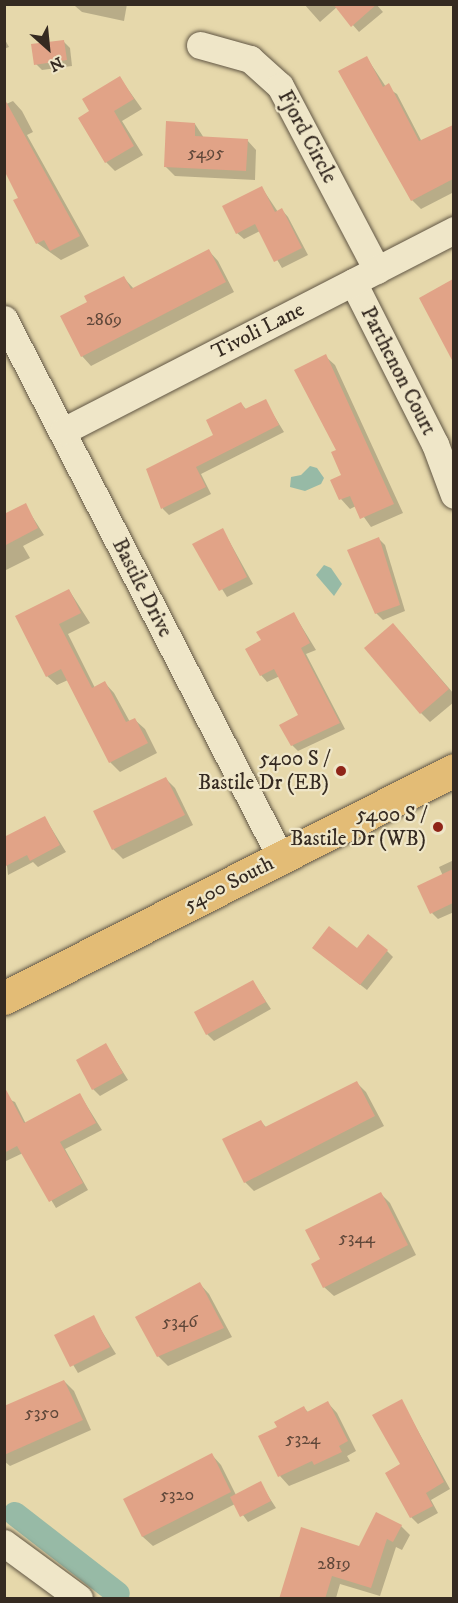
<!DOCTYPE html>
<style>
body{margin:0}
#map{position:relative;width:458px;height:1603px;overflow:hidden;background:#e6d8ab;font-family:"IM FELL DW Pica",serif}
div>[style]{position:absolute}
[style*='--x']{left:calc(var(--x)*1px);top:calc(var(--y)*1px);width:calc(var(--w)*1px);rotate:calc(var(--a)*1deg)}
.water>*{inset:0;background:#97baa6}
.shadow>*{inset:0;background:#0003}
.canal>*{height:24px;margin:-12px;padding:0 12px;transform-origin:12px;border-radius:12px;background:#97baa6}
.building>*{inset:0;background:#e1a387}
.roads{filter:drop-shadow(0 0 2px #615644) drop-shadow(0 0 2px #615644)}
.street>*{height:27px;margin:-13.5px;padding:0 13.5px;transform-origin:13.5px;border-radius:13.5px;background:#efe6c8}
.primary>*{height:33px;margin:-16.5px;padding:0 16.5px;transform-origin:16.5px;border-radius:16.5px;background:#e3bc76}
.dots>*{width:16px;height:16px;translate:-50% -50%;box-sizing:border-box;border:3px solid #efe6c8;border-radius:50%}
span{translate:-50% -50%;white-space:nowrap;text-align:center;line-height:1.15;-webkit-text-stroke:4.5px #efe6c8;paint-order:stroke}
.number-label{font-size:18px;color:#60483a}
.number-label span{-webkit-text-stroke-width:0}
.street-label{font-size:21px;color:#352a21}
.poi-label{font-size:21px;color:#352a21}
.right{translate:-100% -50%;text-align:right}
.frame{position:absolute;inset:0;border:6px solid #352a21;pointer-events:none}
.north{position:absolute;left:18px;top:18px;width:60px;height:60px;-webkit-text-stroke:4px #efe6c8;paint-order:stroke;rotate:153deg;font-size:16px;font-weight:700;line-height:24px;text-align:center;color:#352a21}
.north::after{content:'';display:block;margin:auto;width:21px;height:27px;background:#352a21;clip-path:polygon(50% 0,100% 100%,50% 72%,0 100%)}
</style>
<div id="map">
<div class="water">
<i style="clip-path:polygon(310px 466px,317px 468px,324px 478px,321px 484px,305px 491px,290px 487px,291px 477px,301px 475px)"></i>
<i style="clip-path:polygon(324px 565px,331px 568px,342px 584px,334px 596px,316px 575px)"></i>
</div>
<div class="shadow">
<i style="clip-path:polygon(127px 4px,124px 21px,82px 12px,75px 6px)"></i>
<i style="clip-path:polygon(304px 4px,376px 4px,383px 12px,359px 32px,337px 7px,320px 22px)"></i>
<i style="clip-path:polygon(4px 38px,9px 47px,4px 49px)"></i>
<i style="clip-path:polygon(63px 41px,70px 48px,72px 66px,42px 70px,36px 64px)"></i>
<i style="clip-path:polygon(367px 58px,386px 87px,397px 94px,422px 142px,454px 126px,454px 192px,421px 209px,412px 200px)"></i>
<i style="clip-path:polygon(120px 78px,142px 109px,122px 121px,143px 155px,115px 171px,106px 162px,91px 112px)"></i>
<i style="clip-path:polygon(13px 101px,22px 111px,33px 132px,27px 135px,89px 246px,61px 260px,37px 243px,20px 198px,4px 105px)"></i>
<i style="clip-path:polygon(195px 124px,204px 138px,247px 140px,256px 150px,255px 180px,175px 176px,165px 166px)"></i>
<i style="clip-path:polygon(262px 188px,278px 212px,282px 210px,288px 217px,308px 255px,282px 268px,260px 231px,244px 239px,237px 233px)"></i>
<i style="clip-path:polygon(209px 251px,218px 261px,234px 292px,91px 366px,82px 356px,89px 303px,124px 278px,134px 289px)"></i>
<i style="clip-path:polygon(449px 283px,454px 288px,454px 356px,451px 354px)"></i>
<i style="clip-path:polygon(325px 356px,335px 365px,403px 513px,371px 527px,356px 506px,350px 509px,341px 499px,343px 476px)"></i>
<i style="clip-path:polygon(265px 401px,284px 432px,201px 474px,211px 494px,169px 515px,163px 509px,148px 470px,215px 435px,241px 404px,247px 410px)"></i>
<i style="clip-path:polygon(25px 505px,44px 535px,23px 546px,30px 558px,4px 571px,4px 529px)"></i>
<i style="clip-path:polygon(223px 530px,253px 584px,227px 597px,194px 544px)"></i>
<i style="clip-path:polygon(379px 539px,385px 545px,405px 611px,383px 620px,376px 613px)"></i>
<i style="clip-path:polygon(69px 590px,90px 623px,68px 634px,95px 688px,105px 683px,114px 693px,130px 722px,135px 720px,145px 729px,157px 753px,120px 772px,110px 762px,68px 680px,57px 685px,47px 676px,17px 617px)"></i>
<i style="clip-path:polygon(294px 614px,316px 650px,306px 654px,345px 729px,298px 751px,292px 745px,301px 715px,280px 676px,267px 682px,261px 675px,263px 641px)"></i>
<i style="clip-path:polygon(402px 634px,454px 694px,454px 702px,430px 722px,421px 713px)"></i>
<i style="clip-path:polygon(166px 779px,175px 788px,193px 825px,123px 859px,113px 849px)"></i>
<i style="clip-path:polygon(45px 818px,66px 852px,38px 867px,33px 862px,8px 875px,4px 839px)"></i>
<i style="clip-path:polygon(454px 860px,454px 912px,438px 919px,432px 913px,443px 876px,439px 867px)"></i>
<i style="clip-path:polygon(387px 951px,393px 957px,367px 990px,321px 954px)"></i>
<i style="clip-path:polygon(253px 982px,271px 1009px,214px 1041px,207px 1034px)"></i>
<i style="clip-path:polygon(106px 1045px,128px 1080px,100px 1096px,93px 1089px)"></i>
<i style="clip-path:polygon(357px 1083px,366px 1092px,384px 1126px,254px 1191px,245px 1182px,261px 1122px,267px 1128px)"></i>
<i style="clip-path:polygon(80px 1095px,102px 1130px,65px 1149px,88px 1190px,56px 1208px,23px 1153px,4px 1162px,4px 1097px,15px 1102px,26px 1124px)"></i>
<i style="clip-path:polygon(381px 1194px,390px 1203px,416px 1255px,334px 1296px,324px 1287px,322px 1260px)"></i>
<i style="clip-path:polygon(200px 1284px,209px 1294px,232px 1337px,168px 1366px,158px 1356px)"></i>
<i style="clip-path:polygon(93px 1317px,116px 1354px,78px 1373px,56px 1336px)"></i>
<i style="clip-path:polygon(64px 1381px,74px 1391px,91px 1430px,10px 1466px,4px 1461px,4px 1408px)"></i>
<i style="clip-path:polygon(401px 1400px,450px 1489px,431px 1500px,438px 1513px,418px 1524px,411px 1517px,402px 1465px)"></i>
<i style="clip-path:polygon(328px 1403px,337px 1413px,356px 1451px,347px 1456px,350px 1461px,289px 1486px,280px 1476px,304px 1408px,309px 1413px)"></i>
<i style="clip-path:polygon(212px 1455px,221px 1465px,236px 1495px,260px 1483px,276px 1508px,248px 1522px,235px 1504px,153px 1546px,143px 1537px,125px 1500px)"></i>
<i style="clip-path:polygon(401px 1526px,410px 1535px,402px 1550px,396px 1547px,380px 1596px,340px 1584px,336px 1598px,280px 1598px,360px 1547px)"></i>
</div>
<div class="canal">
<i style="--x:15;--y:1514;--w:130;--a:37.8"></i>
</div>
<div class="building">
<i style="clip-path:polygon(333px 4px,377px 4px,351px 27px)"></i>
<i style="clip-path:polygon(64px 40px,67px 60px,34px 65px,31px 44px)"></i>
<i style="clip-path:polygon(367px 56px,383px 87px,389px 83px,419px 141px,453px 125px,453px 179px,411px 201px,338px 71px)"></i>
<i style="clip-path:polygon(120px 76px,134px 99px,114px 111px,134px 146px,105px 163px,78px 118px,89px 111px,82px 99px)"></i>
<i style="clip-path:polygon(4px 98px,80px 236px,50px 251px,44px 240px,36px 244px,13px 200px,18px 198px,4px 170px)"></i>
<i style="clip-path:polygon(166px 121px,195px 123px,195px 136px,248px 139px,246px 171px,164px 167px)"></i>
<i style="clip-path:polygon(262px 186px,275px 212px,282px 208px,302px 248px,274px 262px,255px 224px,236px 234px,222px 206px)"></i>
<i style="clip-path:polygon(209px 249px,226px 282px,81px 357px,60px 316px,87px 302px,84px 296px,124px 276px,131px 289px)"></i>
<i style="clip-path:polygon(453px 279px,453px 362px,419px 298px)"></i>
<i style="clip-path:polygon(326px 354px,394px 504px,360px 519px,350px 496px,339px 500px,330px 480px,341px 475px,331px 452px,336px 450px,294px 370px)"></i>
<i style="clip-path:polygon(266px 399px,279px 425px,196px 467px,206px 487px,161px 509px,146px 469px,213px 435px,206px 420px,241px 402px,245px 409px)"></i>
<i style="clip-path:polygon(26px 503px,38px 528px,4px 546px,4px 514px)"></i>
<i style="clip-path:polygon(223px 528px,247px 577px,219px 591px,192px 544px)"></i>
<i style="clip-path:polygon(379px 537px,400px 605px,375px 614px,347px 550px)"></i>
<i style="clip-path:polygon(69px 589px,81px 613px,59px 624px,92px 688px,105px 681px,126px 722px,135px 718px,148px 743px,109px 763px,61px 669px,46px 677px,15px 616px)"></i>
<i style="clip-path:polygon(294px 612px,310px 643px,301px 648px,340px 723px,291px 746px,279px 725px,298px 715px,274px 669px,260px 676px,245px 649px,261px 640px,256px 632px)"></i>
<i style="clip-path:polygon(393px 623px,449px 689px,420px 714px,364px 648px)"></i>
<i style="clip-path:polygon(166px 777px,185px 815px,112px 850px,93px 811px)"></i>
<i style="clip-path:polygon(45px 816px,60px 845px,30px 861px,27px 855px,4px 867px,4px 837px)"></i>
<i style="clip-path:polygon(453px 869px,453px 903px,430px 914px,417px 886px)"></i>
<i style="clip-path:polygon(329px 926px,357px 948px,368px 934px,388px 950px,360px 985px,312px 948px)"></i>
<i style="clip-path:polygon(253px 980px,266px 1002px,206px 1035px,194px 1012px)"></i>
<i style="clip-path:polygon(106px 1043px,123px 1073px,92px 1090px,76px 1060px)"></i>
<i style="clip-path:polygon(357px 1081px,375px 1116px,244px 1183px,222px 1139px,261px 1120px,265px 1127px)"></i>
<i style="clip-path:polygon(4px 1086px,24px 1123px,80px 1093px,96px 1123px,60px 1142px,83px 1183px,49px 1202px,17px 1146px,4px 1153px)"></i>
<i style="clip-path:polygon(381px 1192px,408px 1245px,323px 1288px,311px 1264px,320px 1259px,305px 1230px)"></i>
<i style="clip-path:polygon(200px 1282px,224px 1328px,157px 1357px,135px 1317px)"></i>
<i style="clip-path:polygon(94px 1315px,110px 1347px,70px 1367px,54px 1335px)"></i>
<i style="clip-path:polygon(64px 1380px,83px 1420px,4px 1455px,4px 1406px)"></i>
<i style="clip-path:polygon(402px 1399px,444px 1482px,426px 1493px,433px 1506px,410px 1518px,385px 1473px,400px 1464px,372px 1415px)"></i>
<i style="clip-path:polygon(328px 1401px,348px 1441px,339px 1446px,342px 1452px,314px 1465px,312px 1461px,278px 1477px,258px 1436px,277px 1427px,274px 1422px,304px 1406px,307px 1412px)"></i>
<i style="clip-path:polygon(212px 1453px,231px 1492px,142px 1537px,123px 1499px)"></i>
<i style="clip-path:polygon(261px 1481px,271px 1501px,240px 1517px,230px 1497px)"></i>
<i style="clip-path:polygon(376px 1512px,402px 1525px,393px 1542px,387px 1539px,371px 1588px,332px 1576px,325px 1599px,279px 1599px,301px 1527px,359px 1546px)"></i>
</div>
<div class="roads">
<div class="street">
<i style="--x:200;--y:45;--w:52;--a:15.6"></i>
<i style="--x:250;--y:59;--w:40;--a:42"></i>
<i style="--x:280;--y:86;--w:208;--a:62.2"></i>
<i style="--x:353;--y:282;--w:182;--a:63.2"></i>
<i style="--x:435;--y:444;--w:54;--a:69.6"></i>
<i style="--x:4;--y:319;--w:606;--a:62.8"></i>
<i style="--x:63;--y:431;--w:440;--a:-27.2"></i>
<i style="--x:4;--y:1543;--w:93;--a:36.3"></i>
</div>
<div class="primary">
<i style="--x:4;--y:998;--w:504;--a:-26.87"></i>
</div>
</div>
<div class="dots">
<i style="left:341px;top:771px;background:#8f2418"></i>
<i style="left:438px;top:827px;background:#8f2418"></i>
</div>
<div class="number-label">
<span style="left:206px;top:153px">5495</span>
<span style="left:104px;top:320px">2869</span>
<span style="left:357px;top:1238px">5344</span>
<span style="left:180px;top:1322px">5346</span>
<span style="left:42px;top:1413px">5350</span>
<span style="left:303px;top:1439px">5324</span>
<span style="left:177px;top:1495px">5320</span>
<span style="left:334px;top:1564px">2819</span>
</div>
<div class="street-label">
<span style="left:307px;top:137px;rotate:62deg">Fjord Circle</span>
<span style="left:258px;top:331px;rotate:-27deg">Tivoli Lane</span>
<span style="left:398px;top:371px;rotate:63deg">Parthenon Court</span>
<span style="left:142px;top:588px;rotate:63deg">Bastile Drive</span>
<span style="left:229px;top:884px;rotate:-27deg">5400 South</span>
</div>
<div class="poi-label">
<span class="right" style="left:329px;top:771px">5400 S /<br>Bastile Dr (EB)</span>
<span class="right" style="left:426px;top:827px">5400 S /<br>Bastile Dr (WB)</span>
</div>
<div class="frame"></div>
<div class="north">N</div>
</div>
